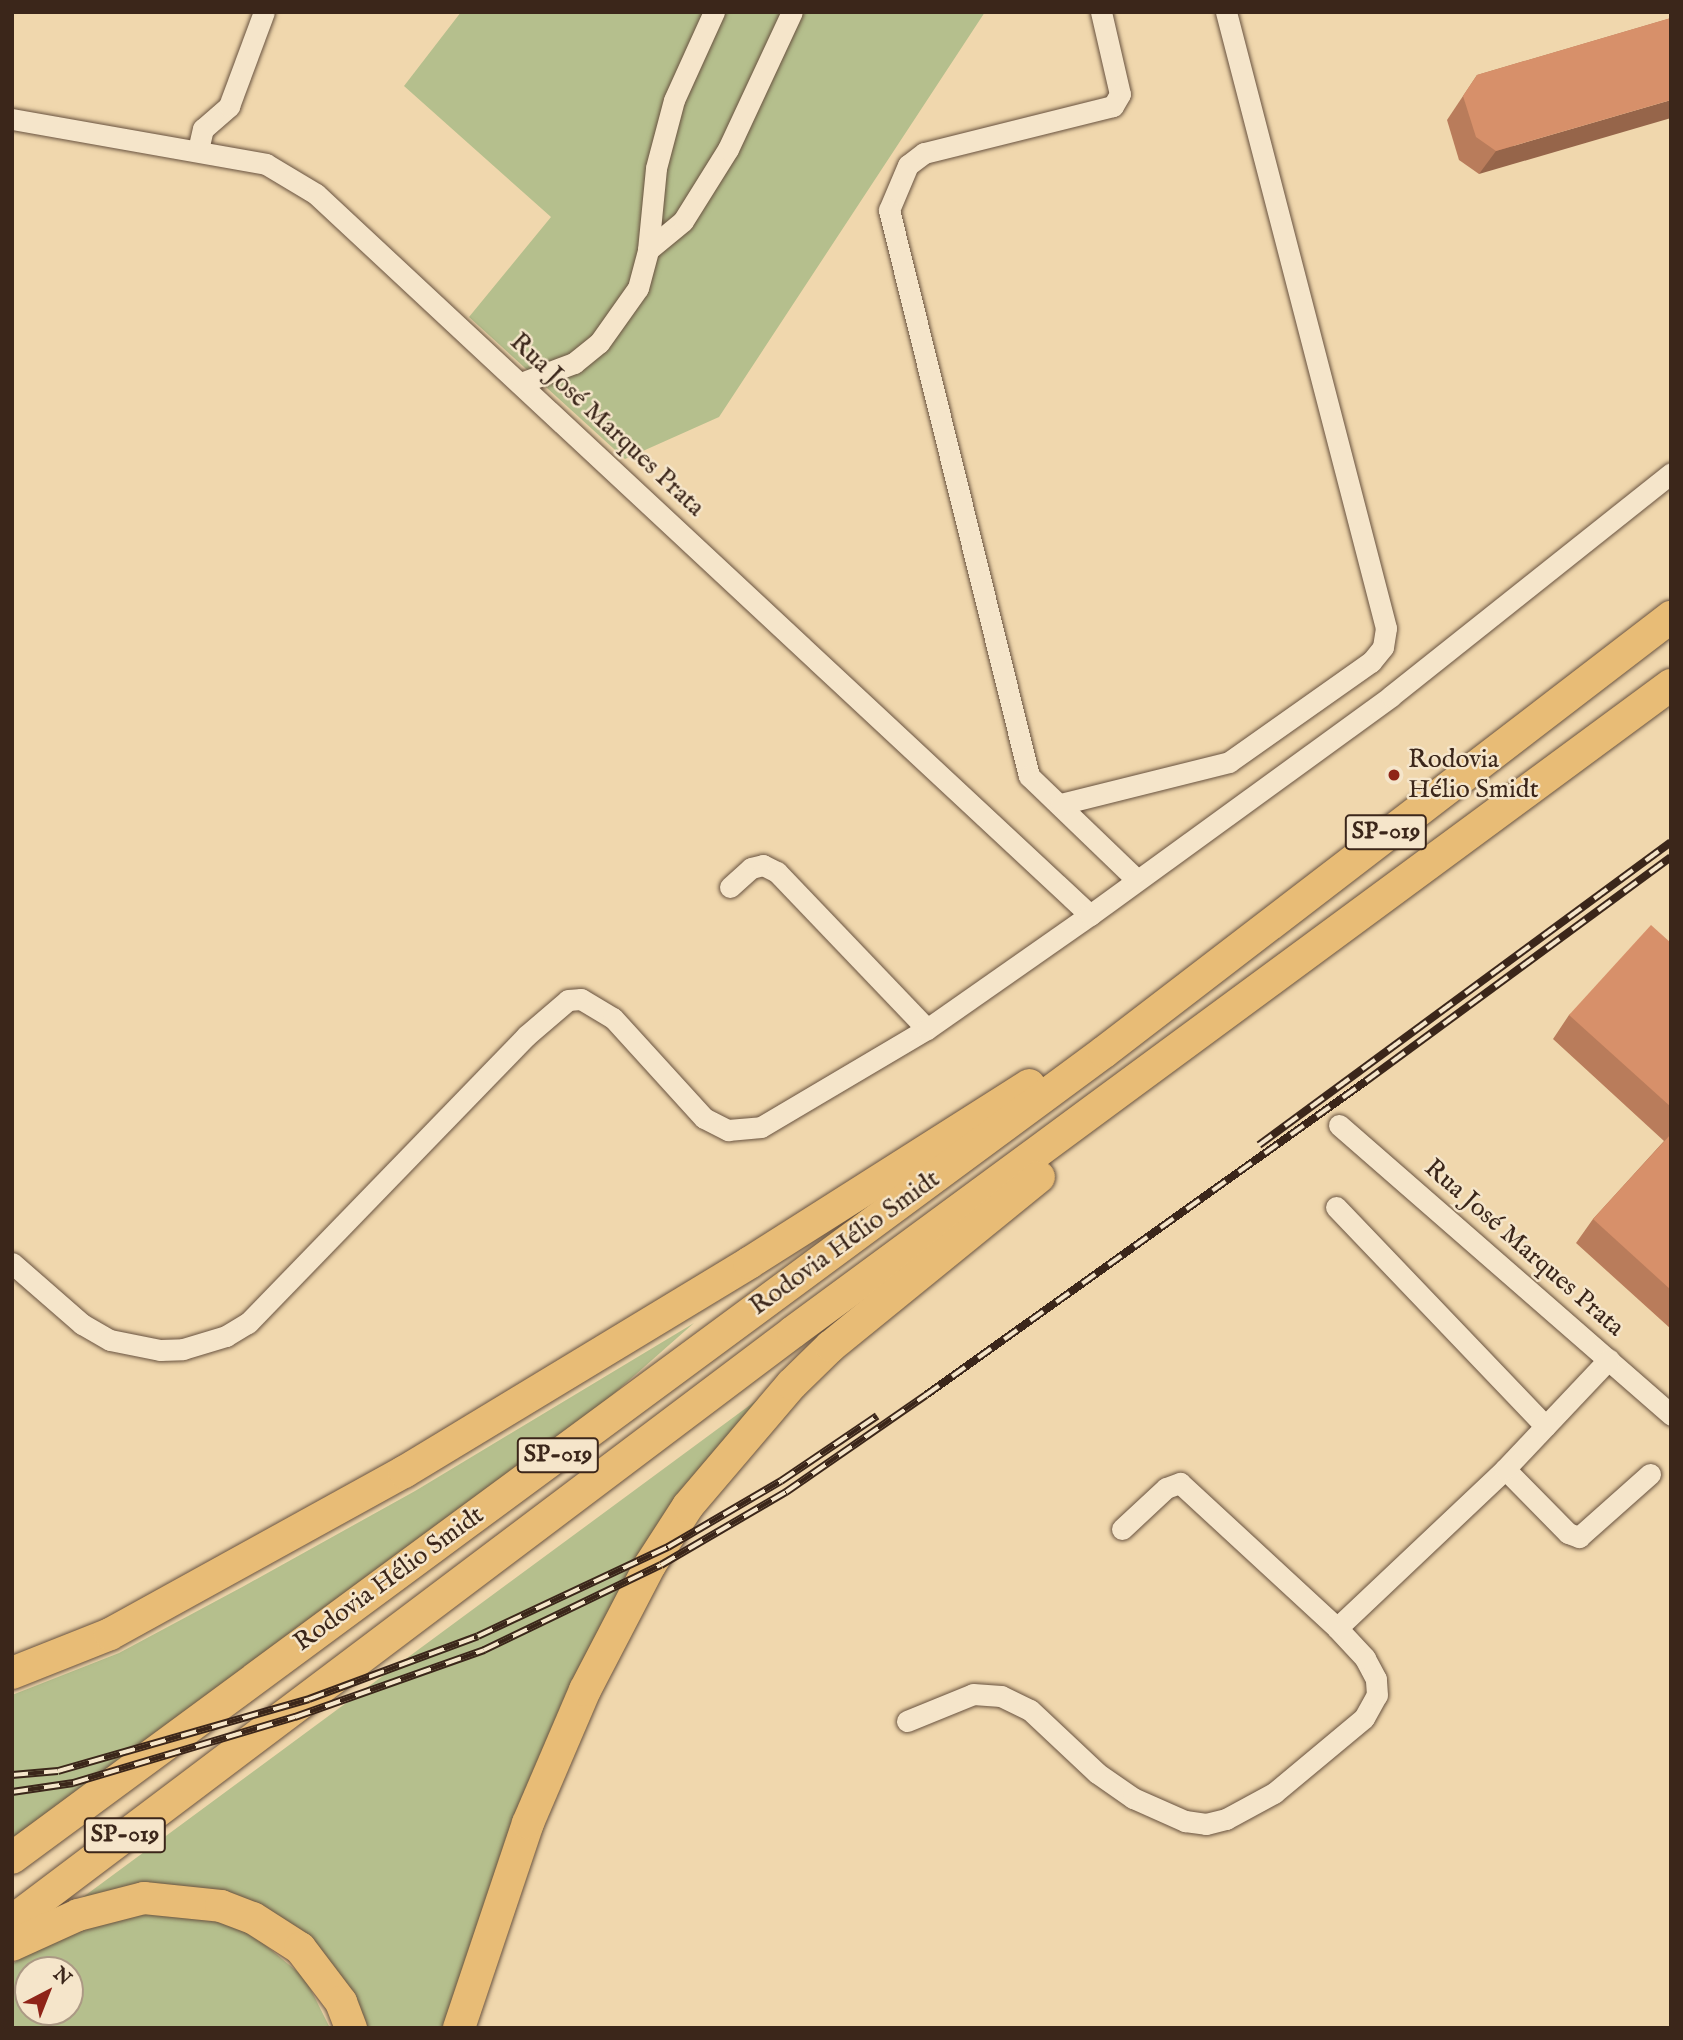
<!DOCTYPE html>
<meta charset="utf-8">
<style>
body{margin:0}
#map{position:relative;width:1683px;height:2040px;overflow:hidden;background:#f0d7ad;font-family:"IM FELL English",serif}
div>[style]{position:absolute}
[style*='--x']{left:calc(var(--x)*1px);top:calc(var(--y)*1px);width:calc(var(--w)*1px);rotate:calc(var(--a)*1deg)}
.green>*{inset:0;background:#b5bf8d}
.roads{filter:drop-shadow(0 0 2px #68523f) drop-shadow(0 0 2px #68523f)}
.minor>*{height:21px;margin:-10.5px;padding:0 10.5px;transform-origin:10.5px;border-radius:10.5px;background:#f5e5ca}
.highway>*{height:32px;margin:-16px;padding:0 16px;transform-origin:16px;border-radius:16px;background:#e8bc76}
.rail>*{height:8px;margin-top:-4px;transform-origin:0;background:repeating-linear-gradient(90deg,#f5e5ca 0 16px,#3b261a 0 32px);box-sizing:border-box;border-block:2px solid #3b261a}
.wall>*{inset:0;background:#b97c5b}
.shaded-wall>*{inset:0;background:#96654a}
.building>*{inset:0;background:#d7906a}
.dots>*{width:19px;height:19px;translate:-50% -50%;box-sizing:border-box;border:4px solid #f5e5ca;border-radius:50%}
span{translate:-50% -50%;white-space:nowrap;text-align:center;line-height:1.15;-webkit-text-stroke:5px #f5e5ca;paint-order:stroke}
.shield-label span{padding:2px 5px;background:#f5e5ca;border:2px solid;border-radius:5px;-webkit-text-stroke-width:0}
.shield-label{font-size:24px;color:#3b261a;font-weight:700}
.street-label{font-size:26px;color:#3b261a}
.poi-label{font-size:26px;color:#3b261a}
.left{translate:0 -50%;text-align:left}
.frame{position:absolute;inset:0;border:14px solid #3b261a;pointer-events:none}
.north{position:absolute;left:14px;top:1956px;width:70px;height:70px;box-sizing:border-box;background:#f5e5ca;border:2px solid #ab9984;border-radius:50%;rotate:42deg;font-size:19px;font-weight:700;line-height:28px;text-align:center;color:#3b261a}
.north::after{content:'';display:block;margin:auto;width:24px;height:32px;background:#8f2418;clip-path:polygon(50% 0,100% 100%,50% 72%,0 100%)}
</style>
<div id="map">
<div class="green">
<i style="clip-path:polygon(461px 12px,985px 12px,719px 417px,625px 459px,469px 317px,551px 217px,404px 86px)"></i>
<i style="clip-path:polygon(694px 1323px,559px 1442px,12px 1838px,12px 1695px,119px 1653px,244px 1586px,415px 1491px)"></i>
<i style="clip-path:polygon(765px 1394px,681px 1503px,449px 2028px,363px 2028px,280px 1921px,75px 1903px)"></i>
<i style="clip-path:polygon(evenodd,139px 1912px,211px 1918px,253px 1935px,305px 1978px,330px 2028px,12px 2028px,12px 1964px,55px 1938px,139px 1912px,28px 1970px,70px 1970px,70px 2012px,28px 2012px,28px 1970px)"></i>
</div>
<div class="roads">
<div class="minor">
<i style="--x:1101;--y:12;--w:84;--a:77"></i>
<i style="--x:1120;--y:94;--w:14;--a:120"></i>
<i style="--x:1113;--y:106;--w:195;--a:166"></i>
<i style="--x:924;--y:153;--w:20;--a:143"></i>
<i style="--x:908;--y:165;--w:49;--a:112.9"></i>
<i style="--x:889;--y:210;--w:583;--a:76.11"></i>
<i style="--x:1029;--y:776;--w:149;--a:43.9"></i>
<i style="--x:12;--y:119;--w:258;--a:10"></i>
<i style="--x:266;--y:164;--w:58;--a:31"></i>
<i style="--x:316;--y:194;--w:1058;--a:42.97"></i>
<i style="--x:198;--y:150;--w:22;--a:-77"></i>
<i style="--x:203;--y:129;--w:35;--a:-41"></i>
<i style="--x:229;--y:106;--w:100;--a:-69.6"></i>
<i style="--x:648;--y:250;--w:45;--a:-39.6"></i>
<i style="--x:683;--y:221;--w:85;--a:-58"></i>
<i style="--x:728;--y:149;--w:151;--a:-65"></i>
<i style="--x:521;--y:383;--w:57;--a:-20.7"></i>
<i style="--x:574;--y:363;--w:32;--a:-39"></i>
<i style="--x:599;--y:343;--w:67;--a:-54.7"></i>
<i style="--x:638;--y:288;--w:39;--a:-75"></i>
<i style="--x:648;--y:250;--w:82;--a:-84.4"></i>
<i style="--x:656;--y:168;--w:70;--a:-75.2"></i>
<i style="--x:674;--y:100;--w:97;--a:-65.6"></i>
<i style="--x:1061;--y:804;--w:173;--a:-14"></i>
<i style="--x:1229;--y:762;--w:174;--a:-35.2"></i>
<i style="--x:1371;--y:662;--w:19;--a:-51"></i>
<i style="--x:1383;--y:647;--w:19;--a:-81"></i>
<i style="--x:1386;--y:628;--w:636;--a:-104.56"></i>
<i style="--x:730;--y:887;--w:28;--a:-42"></i>
<i style="--x:751;--y:868;--w:12;--a:-14"></i>
<i style="--x:763;--y:865;--w:16;--a:27"></i>
<i style="--x:777;--y:872;--w:217;--a:46.3"></i>
<i style="--x:1339;--y:1125;--w:441;--a:41.1"></i>
<i style="--x:1336;--y:1207;--w:303;--a:46.3"></i>
<i style="--x:12;--y:1263;--w:93;--a:41.1"></i>
<i style="--x:82;--y:1324;--w:32;--a:30"></i>
<i style="--x:110;--y:1340;--w:51;--a:11.3"></i>
<i style="--x:160;--y:1350;--w:23;--a:-2"></i>
<i style="--x:183;--y:1349;--w:45;--a:-16.8"></i>
<i style="--x:226;--y:1336;--w:26;--a:-31"></i>
<i style="--x:248;--y:1323;--w:400;--a:-45.9"></i>
<i style="--x:526;--y:1036;--w:55;--a:-40.6"></i>
<i style="--x:568;--y:1000;--w:13;--a:-4"></i>
<i style="--x:581;--y:999;--w:37;--a:31"></i>
<i style="--x:613;--y:1018;--w:135;--a:47.7"></i>
<i style="--x:704;--y:1118;--w:27;--a:27"></i>
<i style="--x:728;--y:1130;--w:33;--a:-5"></i>
<i style="--x:761;--y:1127;--w:193;--a:-30.6"></i>
<i style="--x:927;--y:1029;--w:199;--a:-35"></i>
<i style="--x:1090;--y:915;--w:372;--a:-36"></i>
<i style="--x:1391;--y:696;--w:358;--a:-38.5"></i>
<i style="--x:1505;--y:1469;--w:90;--a:45.5"></i>
<i style="--x:1568;--y:1533;--w:12;--a:20"></i>
<i style="--x:1579;--y:1537;--w:95;--a:-41.6"></i>
<i style="--x:1122;--y:1529;--w:60;--a:-43"></i>
<i style="--x:1166;--y:1488;--w:15;--a:-20"></i>
<i style="--x:1180;--y:1483;--w:214;--a:42.7"></i>
<i style="--x:907;--y:1721;--w:71;--a:-22.2"></i>
<i style="--x:973;--y:1694;--w:28;--a:4"></i>
<i style="--x:1001;--y:1696;--w:32;--a:26"></i>
<i style="--x:1030;--y:1710;--w:92;--a:43.2"></i>
<i style="--x:1097;--y:1773;--w:44;--a:34.8"></i>
<i style="--x:1133;--y:1798;--w:57;--a:23.9"></i>
<i style="--x:1185;--y:1821;--w:21;--a:8"></i>
<i style="--x:1206;--y:1824;--w:21;--a:-14"></i>
<i style="--x:1226;--y:1819;--w:55;--a:-28.4"></i>
<i style="--x:1274;--y:1793;--w:117;--a:-39.8"></i>
<i style="--x:1364;--y:1718;--w:26;--a:-61"></i>
<i style="--x:1377;--y:1695;--w:16;--a:-94"></i>
<i style="--x:1376;--y:1679;--w:24;--a:-118"></i>
<i style="--x:1365;--y:1658;--w:41;--a:-133"></i>
<i style="--x:1337;--y:1628;--w:231;--a:-43.4"></i>
<i style="--x:1505;--y:1469;--w:151;--a:-46.6"></i>
</div>
<div class="highway">
<i style="--x:12;--y:1673;--w:105;--a:-21.7"></i>
<i style="--x:110;--y:1634;--w:336;--a:-28.9"></i>
<i style="--x:404;--y:1472;--w:403;--a:-31.2"></i>
<i style="--x:749;--y:1263;--w:332;--a:-32.4"></i>
<i style="--x:12;--y:1858;--w:1357;--a:-36.43"></i>
<i style="--x:1104;--y:1052;--w:715;--a:-37.5"></i>
<i style="--x:12;--y:1921;--w:978;--a:-37.02"></i>
<i style="--x:793;--y:1332;--w:1091;--a:-36.39"></i>
<i style="--x:12;--y:1945;--w:72;--a:-24.4"></i>
<i style="--x:78;--y:1915;--w:68;--a:-14.4"></i>
<i style="--x:144;--y:1898;--w:77;--a:5.9"></i>
<i style="--x:221;--y:1906;--w:34;--a:21"></i>
<i style="--x:253;--y:1918;--w:56;--a:32.6"></i>
<i style="--x:300;--y:1948;--w:68;--a:52.8"></i>
<i style="--x:341;--y:2002;--w:28;--a:69"></i>
<i style="--x:459;--y:2028;--w:216;--a:-71.4"></i>
<i style="--x:528;--y:1823;--w:145;--a:-66.8"></i>
<i style="--x:585;--y:1690;--w:141;--a:-62.5"></i>
<i style="--x:650;--y:1565;--w:70;--a:-57.2"></i>
<i style="--x:688;--y:1506;--w:160;--a:-49.6"></i>
<i style="--x:792;--y:1384;--w:54;--a:-44.3"></i>
<i style="--x:831;--y:1346;--w:268;--a:-39.1"></i>
</div>
</div>
<div class="rail">
<i style="--x:1259;--y:1145;--w:511;--a:-36.33"></i>
<i style="--x:12;--y:1775;--w:46;--a:-5"></i>
<i style="--x:58;--y:1771;--w:261;--a:-16"></i>
<i style="--x:309;--y:1699;--w:180;--a:-20.4"></i>
<i style="--x:478;--y:1636;--w:210;--a:-25.1"></i>
<i style="--x:668;--y:1547;--w:131;--a:-30.3"></i>
<i style="--x:781;--y:1481;--w:116;--a:-34.1"></i>
<i style="--x:12;--y:1792;--w:62;--a:-8.4"></i>
<i style="--x:73;--y:1783;--w:232;--a:-16.6"></i>
<i style="--x:295;--y:1717;--w:201;--a:-19.5"></i>
<i style="--x:484;--y:1650;--w:196;--a:-25.7"></i>
<i style="--x:661;--y:1565;--w:145;--a:-30.3"></i>
<i style="--x:786;--y:1492;--w:170;--a:-34.7"></i>
<i style="--x:926;--y:1395;--w:541;--a:-35.51"></i>
<i style="--x:1366;--y:1081;--w:378;--a:-36.3"></i>
</div>
<div class="wall">
<i style="clip-path:polygon(1671px 18px,1479px 174px,1459px 160px,1447px 120px,1477px 75px)"></i>
<i style="clip-path:polygon(1671px 943px,1671px 1329px,1576px 1243px,1593px 1219px,1664px 1141px,1553px 1039px,1569px 1015px)"></i>
</div>
<div class="shaded-wall">
<i style="clip-path:polygon(1671px 100px,1671px 118px,1479px 174px,1496px 151px)"></i>
</div>
<div class="building">
<i style="clip-path:polygon(1671px 18px,1671px 100px,1496px 151px,1476px 137px,1463px 96px,1477px 75px)"></i>
<i style="clip-path:polygon(1651px 925px,1671px 943px,1671px 1107px,1569px 1015px)"></i>
<i style="clip-path:polygon(1671px 1134px,1671px 1290px,1593px 1219px)"></i>
</div>
<div class="dots">
<i style="left:1394px;top:775px;background:#8f2418"></i>
</div>
<div class="shield-label">
<span style="left:1386px;top:832px">SP-019</span>
<span style="left:558px;top:1455px">SP-019</span>
<span style="left:125px;top:1835px">SP-019</span>
</div>
<div class="street-label">
<span style="left:607px;top:425px;rotate:43deg">Rua José Marques Prata</span>
<span style="left:845px;top:1243px;rotate:-36deg">Rodovia Hélio Smidt</span>
<span style="left:1524px;top:1248px;rotate:41deg">Rua José Marques Prata</span>
<span style="left:389px;top:1579px;rotate:-36deg">Rodovia Hélio Smidt</span>
</div>
<div class="poi-label">
<span class="left" style="left:1408px;top:775px">Rodovia<br>Hélio Smidt</span>
</div>
<div class="frame"></div>
<div class="north">N</div>
</div>
